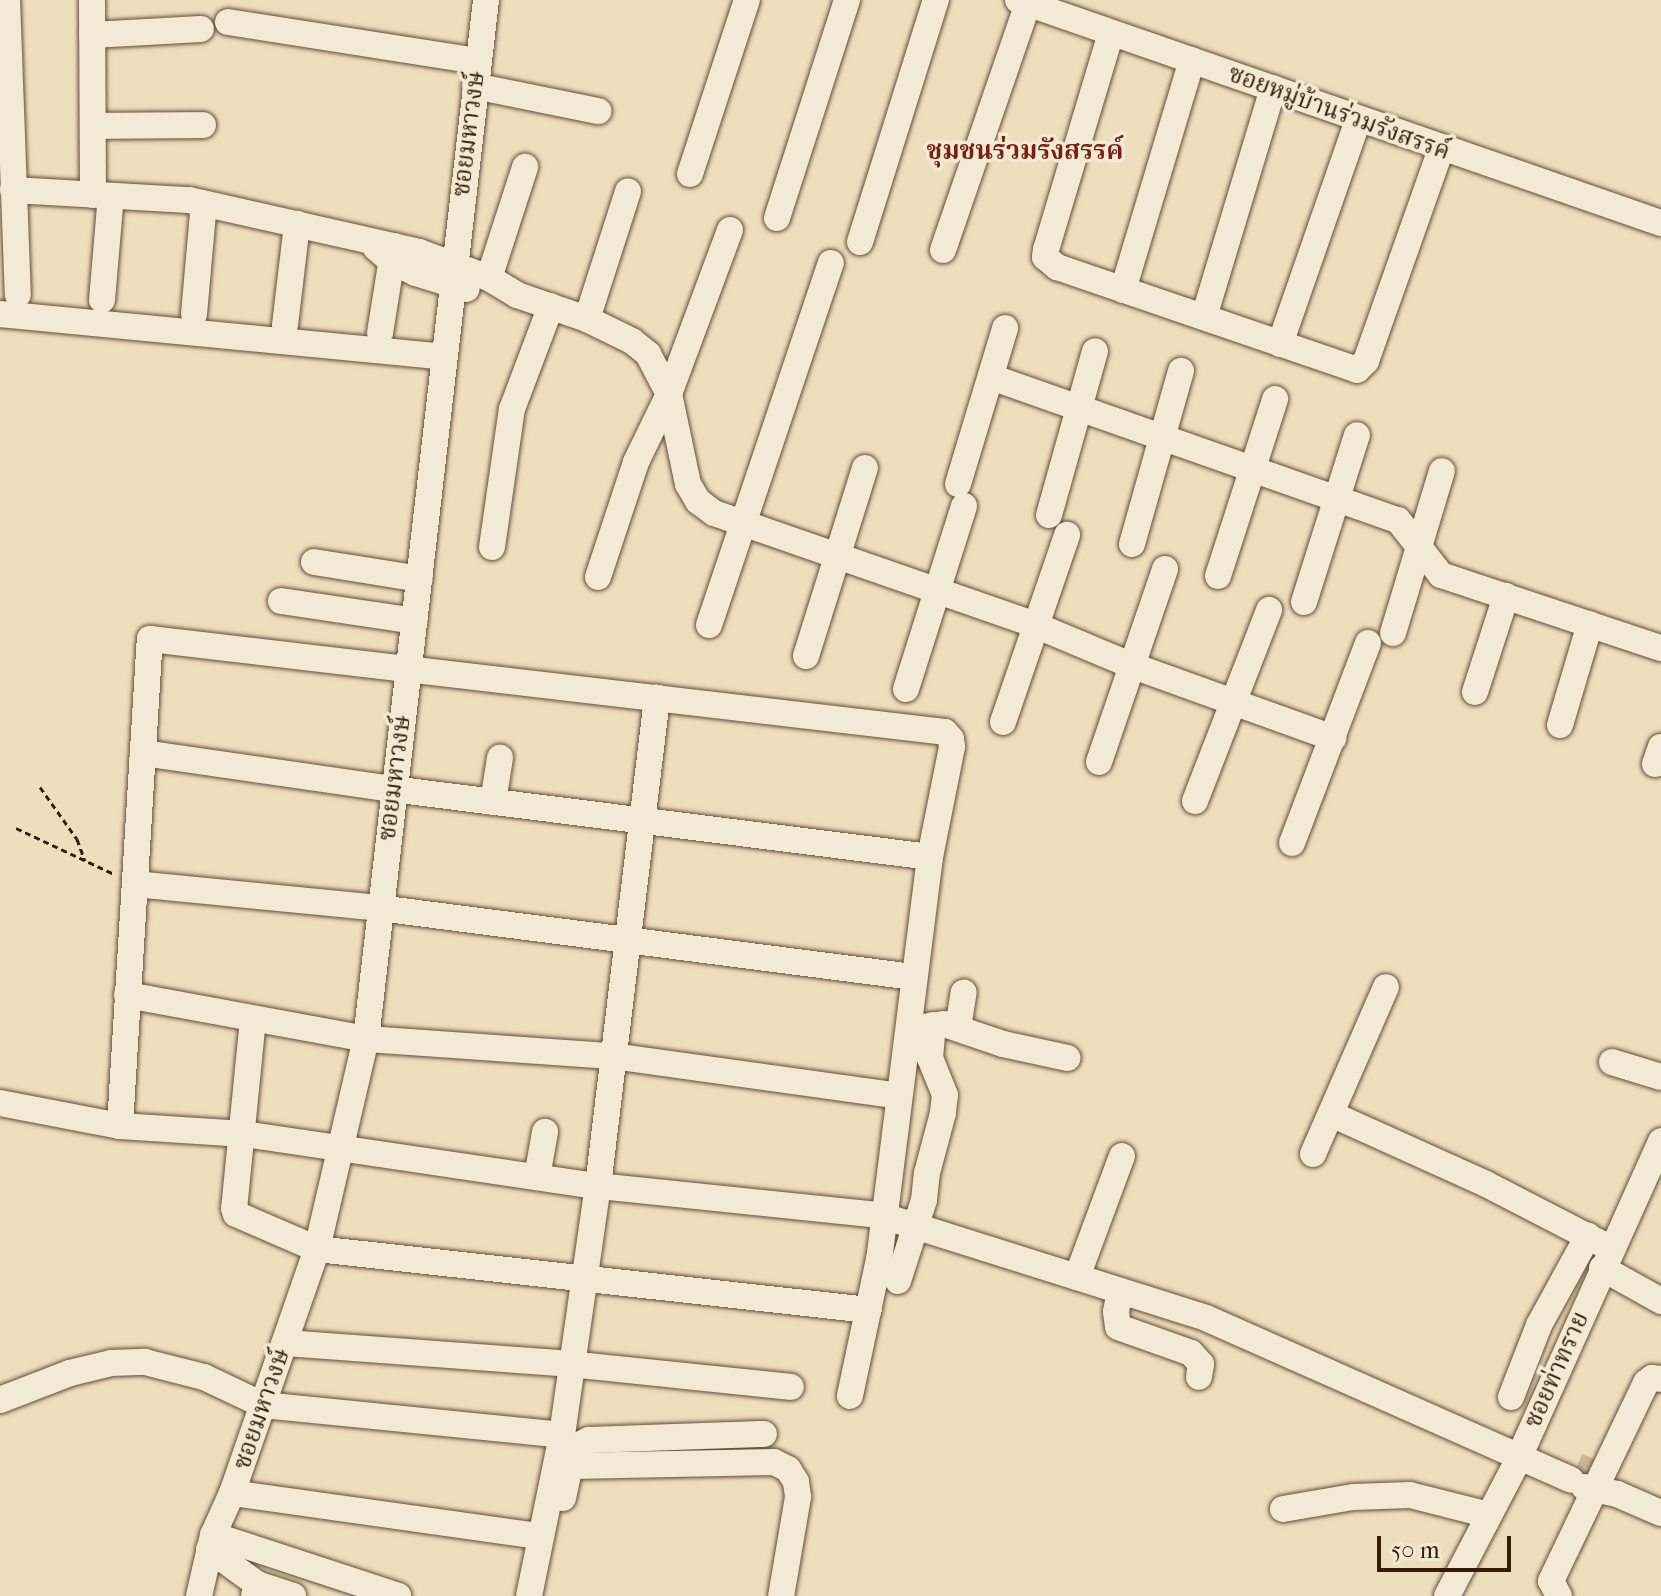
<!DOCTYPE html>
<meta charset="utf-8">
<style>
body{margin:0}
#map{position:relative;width:1661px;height:1596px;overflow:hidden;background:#eddfbe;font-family:"IM FELL French Canon","Noto Serif Thai",serif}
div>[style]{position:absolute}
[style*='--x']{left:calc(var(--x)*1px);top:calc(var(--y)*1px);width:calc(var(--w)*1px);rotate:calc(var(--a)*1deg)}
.minor-tunnel>*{height:26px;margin-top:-13px;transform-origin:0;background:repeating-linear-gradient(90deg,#c8b89a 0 26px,transparent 0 39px)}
.path>*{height:3px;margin-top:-1.5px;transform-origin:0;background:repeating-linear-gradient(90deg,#351c08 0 6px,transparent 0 10px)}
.roads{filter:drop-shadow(0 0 2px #634d36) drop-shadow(0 0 2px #634d36)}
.minor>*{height:26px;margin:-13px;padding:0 13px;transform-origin:13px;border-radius:13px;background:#f3ead5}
span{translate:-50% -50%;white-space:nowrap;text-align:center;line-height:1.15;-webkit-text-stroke:7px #f3ead5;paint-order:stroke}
.street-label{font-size:24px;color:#351c08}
.neighbourhood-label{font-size:26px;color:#7a1f14;font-weight:700}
.scale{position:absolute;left:1377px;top:1536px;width:134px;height:36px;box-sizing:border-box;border:4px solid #351c08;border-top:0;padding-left:10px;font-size:24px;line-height:28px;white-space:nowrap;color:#351c08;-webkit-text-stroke:6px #f3ead5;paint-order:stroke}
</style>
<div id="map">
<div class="minor-tunnel">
<i style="--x:1577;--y:1466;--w:13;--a:23"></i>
</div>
<div class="path">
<i style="--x:40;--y:787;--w:64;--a:54.6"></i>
<i style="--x:77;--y:839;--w:23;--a:70"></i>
<i style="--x:16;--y:828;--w:108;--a:25.1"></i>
</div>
<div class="roads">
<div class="minor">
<i style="--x:7;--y:0;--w:295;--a:87.9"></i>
<i style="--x:92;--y:0;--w:195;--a:89.7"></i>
<i style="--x:1018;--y:0;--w:681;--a:19.13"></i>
<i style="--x:228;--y:22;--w:253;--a:8.9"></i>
<i style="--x:1111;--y:33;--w:226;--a:106.7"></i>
<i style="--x:1046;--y:249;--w:8;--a:97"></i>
<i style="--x:1045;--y:257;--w:16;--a:40"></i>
<i style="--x:1057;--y:267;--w:317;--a:18.9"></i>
<i style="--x:1357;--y:370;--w:13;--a:-45"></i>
<i style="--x:1366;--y:361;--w:225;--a:-70.5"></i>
<i style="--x:92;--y:35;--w:109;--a:-3.2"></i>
<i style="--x:475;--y:86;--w:126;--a:11.5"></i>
<i style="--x:93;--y:126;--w:110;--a:-0.5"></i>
<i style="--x:690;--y:174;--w:183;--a:-71.9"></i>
<i style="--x:13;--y:190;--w:176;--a:3.3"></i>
<i style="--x:189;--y:200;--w:236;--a:12.7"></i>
<i style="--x:419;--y:252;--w:75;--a:20.4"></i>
<i style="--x:489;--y:278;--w:33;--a:31"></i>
<i style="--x:517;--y:295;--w:74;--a:18.9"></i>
<i style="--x:587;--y:319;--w:50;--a:26.1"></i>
<i style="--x:632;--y:341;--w:21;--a:39"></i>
<i style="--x:648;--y:354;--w:45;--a:62.3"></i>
<i style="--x:669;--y:394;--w:92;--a:78.1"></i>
<i style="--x:688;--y:484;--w:20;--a:60"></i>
<i style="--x:698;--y:501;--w:20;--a:37"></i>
<i style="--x:714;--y:513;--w:340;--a:19.2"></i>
<i style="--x:1035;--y:625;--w:106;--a:22.7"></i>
<i style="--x:1133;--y:666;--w:213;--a:19.8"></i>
<i style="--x:777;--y:218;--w:229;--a:-72.2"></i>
<i style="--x:860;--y:242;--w:254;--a:-72.6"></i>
<i style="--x:376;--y:248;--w:18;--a:41"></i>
<i style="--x:390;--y:260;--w:29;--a:27"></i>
<i style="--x:416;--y:273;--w:53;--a:17.4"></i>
<i style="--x:943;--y:250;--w:261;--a:-71"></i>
<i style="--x:489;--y:278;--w:117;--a:-72"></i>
<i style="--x:1123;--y:290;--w:240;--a:-73.3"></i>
<i style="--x:102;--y:300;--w:104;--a:-85.1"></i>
<i style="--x:0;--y:314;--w:445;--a:5.5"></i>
<i style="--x:194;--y:314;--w:111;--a:-84.9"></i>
<i style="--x:1204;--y:317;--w:239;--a:-73.2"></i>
<i style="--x:587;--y:319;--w:134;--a:-72.2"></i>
<i style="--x:285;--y:325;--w:102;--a:-83.2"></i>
<i style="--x:380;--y:333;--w:88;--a:-80.9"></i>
<i style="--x:1280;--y:344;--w:237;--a:-70.8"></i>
<i style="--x:991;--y:377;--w:431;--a:19.4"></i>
<i style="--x:1398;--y:520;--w:70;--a:52"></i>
<i style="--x:1441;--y:575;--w:232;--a:18.4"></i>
<i style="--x:958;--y:484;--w:163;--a:-73.2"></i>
<i style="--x:1049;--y:515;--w:170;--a:-74.3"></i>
<i style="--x:1132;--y:544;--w:180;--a:-74.2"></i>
<i style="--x:492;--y:547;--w:139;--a:-81.8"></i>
<i style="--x:512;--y:409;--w:110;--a:-69.3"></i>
<i style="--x:314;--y:562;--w:107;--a:9.1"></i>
<i style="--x:1218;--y:576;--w:186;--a:-72.1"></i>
<i style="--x:598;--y:577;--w:121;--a:-71.7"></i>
<i style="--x:636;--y:462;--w:76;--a:-64.1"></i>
<i style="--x:669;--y:394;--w:175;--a:-69.6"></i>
<i style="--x:281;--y:601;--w:135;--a:8.5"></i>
<i style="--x:1304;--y:602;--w:175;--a:-72.4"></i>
<i style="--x:709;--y:625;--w:382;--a:-71.4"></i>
<i style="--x:1393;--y:633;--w:169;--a:-73.2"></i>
<i style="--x:806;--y:656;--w:197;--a:-72.6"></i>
<i style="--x:906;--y:689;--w:192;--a:-72.4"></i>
<i style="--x:1475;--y:692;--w:101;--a:-72.1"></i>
<i style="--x:1003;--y:722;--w:198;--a:-71.1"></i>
<i style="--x:1560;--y:725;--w:105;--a:-73.5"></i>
<i style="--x:143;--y:753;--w:252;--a:8.2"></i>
<i style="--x:392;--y:789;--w:542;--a:7.2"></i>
<i style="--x:1099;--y:762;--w:204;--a:-71.1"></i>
<i style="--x:1655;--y:764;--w:18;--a:-71"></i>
<i style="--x:1195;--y:801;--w:205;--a:-68.8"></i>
<i style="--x:493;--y:802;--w:45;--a:-81"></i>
<i style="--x:1292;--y:843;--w:214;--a:-69.2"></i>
<i style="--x:135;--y:884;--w:245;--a:5.6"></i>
<i style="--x:379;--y:908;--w:538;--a:7.36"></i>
<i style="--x:127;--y:995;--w:243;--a:10.4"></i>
<i style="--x:366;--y:1039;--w:247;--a:4"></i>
<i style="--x:612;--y:1056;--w:290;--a:7.9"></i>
<i style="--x:253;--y:1019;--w:190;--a:95.7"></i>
<i style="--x:234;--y:1208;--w:6;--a:72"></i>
<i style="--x:236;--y:1214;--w:88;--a:23.4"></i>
<i style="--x:317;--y:1249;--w:555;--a:6.31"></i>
<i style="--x:916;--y:1028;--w:28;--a:-8"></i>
<i style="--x:944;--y:1024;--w:62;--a:18.7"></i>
<i style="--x:1003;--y:1044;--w:66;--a:12.3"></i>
<i style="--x:958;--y:1028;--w:36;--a:-81"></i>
<i style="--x:1612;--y:1062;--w:51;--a:17"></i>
<i style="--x:0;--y:1103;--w:122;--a:10.9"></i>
<i style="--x:120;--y:1126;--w:124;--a:3.7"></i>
<i style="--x:244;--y:1134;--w:358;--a:8.4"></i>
<i style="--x:598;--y:1186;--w:283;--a:5.9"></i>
<i style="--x:880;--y:1215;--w:342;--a:17.5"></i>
<i style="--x:1206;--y:1318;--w:399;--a:23.9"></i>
<i style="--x:1331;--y:1114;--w:170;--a:24.3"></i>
<i style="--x:1486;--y:1184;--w:140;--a:27.3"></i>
<i style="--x:120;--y:1126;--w:488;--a:-86.5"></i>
<i style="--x:150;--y:639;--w:800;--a:6.67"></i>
<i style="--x:945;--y:732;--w:9;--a:49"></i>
<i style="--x:951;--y:739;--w:8;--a:83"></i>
<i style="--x:952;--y:747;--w:112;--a:101.3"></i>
<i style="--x:930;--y:857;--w:405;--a:97.2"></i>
<i style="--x:879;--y:1259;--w:140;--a:102"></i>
<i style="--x:1313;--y:1154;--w:182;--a:-66.4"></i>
<i style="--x:537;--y:1177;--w:46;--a:-79.9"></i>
<i style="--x:1602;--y:1268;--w:68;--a:29.2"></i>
<i style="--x:1077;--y:1277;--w:129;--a:-69.6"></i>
<i style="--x:898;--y:1281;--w:85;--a:-72.2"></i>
<i style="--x:924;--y:1200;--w:27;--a:-84"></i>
<i style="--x:927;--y:1173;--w:62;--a:-75.1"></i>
<i style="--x:943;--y:1113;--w:18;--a:-84"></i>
<i style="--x:945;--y:1095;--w:40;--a:-112"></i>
<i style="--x:930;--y:1058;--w:33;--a:-85"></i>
<i style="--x:1120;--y:1291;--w:21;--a:101"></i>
<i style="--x:1116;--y:1312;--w:15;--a:82"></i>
<i style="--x:1118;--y:1327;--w:77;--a:19.6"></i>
<i style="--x:1191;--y:1353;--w:15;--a:48"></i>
<i style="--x:1201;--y:1364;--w:13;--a:99"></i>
<i style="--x:285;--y:1343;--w:285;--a:4.2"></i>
<i style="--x:569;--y:1364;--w:223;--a:5.9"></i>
<i style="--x:1511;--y:1397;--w:77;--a:-68.7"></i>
<i style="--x:1539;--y:1325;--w:102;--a:-61.2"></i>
<i style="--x:0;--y:1400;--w:75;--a:-21.1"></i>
<i style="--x:70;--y:1373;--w:42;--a:-13.7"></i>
<i style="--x:111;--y:1363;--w:34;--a:-2"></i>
<i style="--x:145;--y:1362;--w:61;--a:14.3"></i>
<i style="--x:204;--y:1377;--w:65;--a:25.4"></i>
<i style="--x:263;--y:1405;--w:301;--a:5.7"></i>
<i style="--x:570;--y:1466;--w:18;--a:-81"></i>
<i style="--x:573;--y:1448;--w:18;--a:-27"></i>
<i style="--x:589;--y:1440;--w:175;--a:-2"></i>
<i style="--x:1584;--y:1487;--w:34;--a:12"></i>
<i style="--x:1617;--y:1494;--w:48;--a:23.4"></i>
<i style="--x:232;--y:1493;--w:310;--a:8"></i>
<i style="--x:563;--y:1498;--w:33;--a:-78"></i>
<i style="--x:570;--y:1466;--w:204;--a:-1.1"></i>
<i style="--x:774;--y:1462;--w:16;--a:27"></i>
<i style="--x:788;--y:1469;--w:15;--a:58"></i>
<i style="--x:796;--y:1482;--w:15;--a:82"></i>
<i style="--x:798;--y:1497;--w:100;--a:99.7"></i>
<i style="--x:1283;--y:1509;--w:71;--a:-9.7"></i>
<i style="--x:1353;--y:1497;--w:57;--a:-2"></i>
<i style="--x:1410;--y:1495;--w:81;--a:14.2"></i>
<i style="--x:213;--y:1535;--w:195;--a:18.2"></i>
<i style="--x:209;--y:1549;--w:59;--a:36.1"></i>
<i style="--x:257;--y:1584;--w:12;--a:104"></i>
<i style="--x:257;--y:1584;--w:38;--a:18"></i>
<i style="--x:199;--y:1596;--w:63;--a:-77.1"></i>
<i style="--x:213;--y:1535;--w:46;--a:-65.7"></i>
<i style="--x:232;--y:1493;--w:258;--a:-70.8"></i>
<i style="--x:317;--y:1249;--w:216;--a:-76.9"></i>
<i style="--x:366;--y:1039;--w:1046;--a:-83.41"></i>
<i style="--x:529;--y:1596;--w:164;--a:-78.4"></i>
<i style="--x:562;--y:1435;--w:252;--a:-81.8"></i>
<i style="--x:598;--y:1186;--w:492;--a:-83.1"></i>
<i style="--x:1447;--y:1596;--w:149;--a:-62.4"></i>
<i style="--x:1516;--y:1464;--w:354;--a:-65.8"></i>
<i style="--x:1559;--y:1596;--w:17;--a:-118"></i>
<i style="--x:1551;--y:1581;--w:220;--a:-64.4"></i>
<i style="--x:1646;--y:1383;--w:8;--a:-40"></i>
<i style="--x:1652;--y:1378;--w:9;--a:6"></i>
</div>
</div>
<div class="street-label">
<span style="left:1339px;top:113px;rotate:20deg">ซอยหมู่บ้านร่วมรังสรรค์</span>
<span style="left:469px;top:134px;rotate:-83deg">ซอยมหาวงษ์</span>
<span style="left:395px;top:778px;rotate:-83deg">ซอยมหาวงษ์</span>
<span style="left:1557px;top:1370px;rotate:-66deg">ซอยท่าทราย</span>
<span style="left:262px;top:1409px;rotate:-71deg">ซอยมหาวงษ์</span>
</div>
<div class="neighbourhood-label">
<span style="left:1025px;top:151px">ชุมชนร่วมรังสรรค์</span>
</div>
<div class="scale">50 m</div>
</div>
